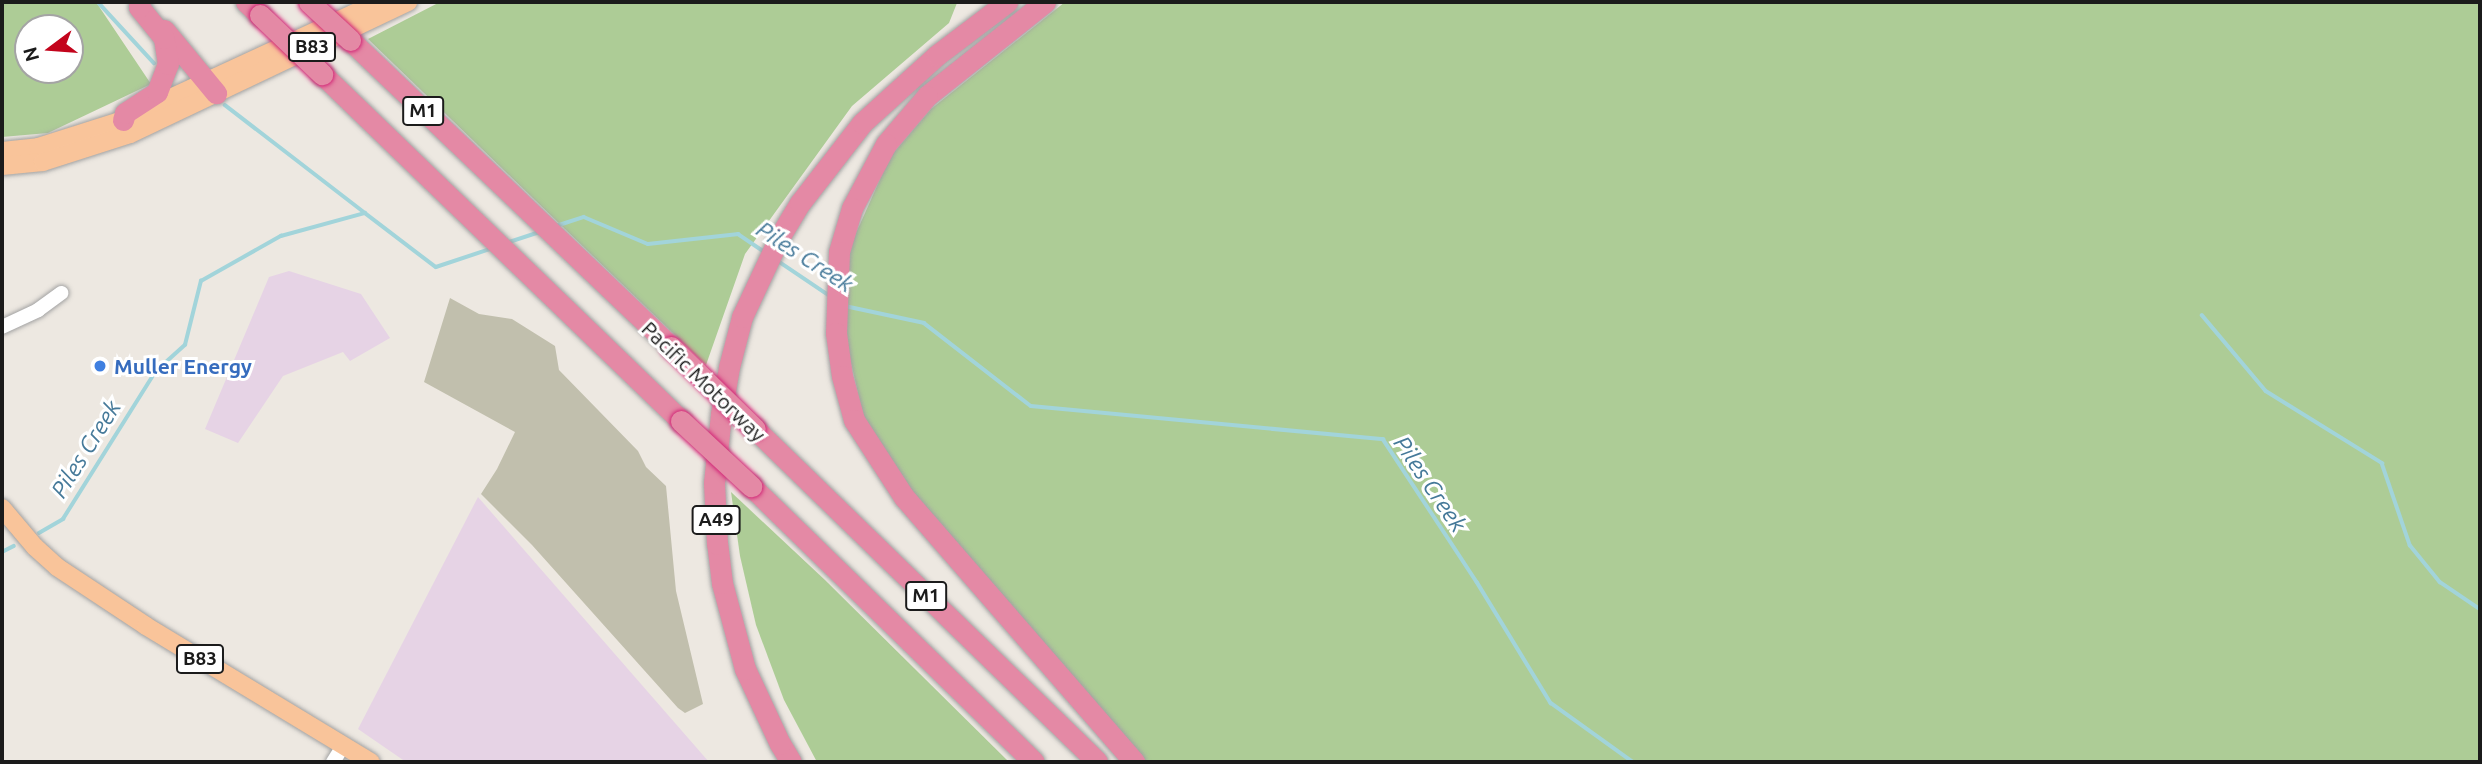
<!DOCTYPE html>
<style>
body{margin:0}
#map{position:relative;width:2482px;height:764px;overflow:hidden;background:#ede8e1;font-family:Ubuntu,sans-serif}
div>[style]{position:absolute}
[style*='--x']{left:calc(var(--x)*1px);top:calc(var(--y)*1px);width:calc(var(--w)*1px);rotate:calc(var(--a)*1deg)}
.industrial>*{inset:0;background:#e6d3e5}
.construction>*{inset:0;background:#c1bfad}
.forest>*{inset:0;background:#adcc96}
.stream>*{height:3.5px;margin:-1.75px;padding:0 1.75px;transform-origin:1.75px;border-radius:1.75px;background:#a2d4da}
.roads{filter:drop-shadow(0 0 2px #a2a2a2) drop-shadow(0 0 2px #a2a2a2)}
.minor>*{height:14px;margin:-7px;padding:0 7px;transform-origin:7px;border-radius:7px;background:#fff}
.major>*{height:18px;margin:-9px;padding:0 9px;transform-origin:9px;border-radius:9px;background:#f9c49a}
.highway>*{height:21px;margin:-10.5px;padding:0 10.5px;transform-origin:10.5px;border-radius:10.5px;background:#e489a5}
.bridges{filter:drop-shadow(0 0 2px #d22777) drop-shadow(0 0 2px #d22777)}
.highway-bridge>*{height:21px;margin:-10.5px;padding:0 10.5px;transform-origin:10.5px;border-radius:10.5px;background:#e489a5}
.dots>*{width:19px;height:19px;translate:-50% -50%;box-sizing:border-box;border:4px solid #fff;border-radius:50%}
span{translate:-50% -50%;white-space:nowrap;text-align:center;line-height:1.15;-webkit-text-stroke:6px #fff;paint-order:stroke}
.shield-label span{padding:2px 5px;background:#fff;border:2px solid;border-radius:5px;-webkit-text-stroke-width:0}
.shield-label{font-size:19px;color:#1b1b1b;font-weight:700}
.shop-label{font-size:21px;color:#366cbe;font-weight:700}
.left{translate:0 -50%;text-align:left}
.street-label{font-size:21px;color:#1b1b1b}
.water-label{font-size:23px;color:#457999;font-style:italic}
.frame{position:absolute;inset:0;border:4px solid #1b1b1b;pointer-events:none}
.north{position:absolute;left:14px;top:14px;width:70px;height:70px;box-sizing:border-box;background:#fff;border:2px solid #a4a4a4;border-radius:50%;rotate:254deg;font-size:19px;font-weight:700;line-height:28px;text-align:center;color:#1b1b1b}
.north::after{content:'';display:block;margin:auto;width:24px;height:32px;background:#c3041c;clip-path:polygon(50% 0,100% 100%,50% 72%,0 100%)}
</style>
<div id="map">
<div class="industrial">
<i style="clip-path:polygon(289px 271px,361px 294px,390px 338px,350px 361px,343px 352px,283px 376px,238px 443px,205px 429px,269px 277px)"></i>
<i style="clip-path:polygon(478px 497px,709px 762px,406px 762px,358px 729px)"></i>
</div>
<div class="construction">
<i style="clip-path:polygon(450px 298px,479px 314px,512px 319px,555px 346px,559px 370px,638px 451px,646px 467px,666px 486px,676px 591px,703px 704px,685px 713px,678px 708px,532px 545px,481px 494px,497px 469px,515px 432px,424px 382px)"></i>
</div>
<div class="forest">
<i style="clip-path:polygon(evenodd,2px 2px,96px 2px,151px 84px,48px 133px,2px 137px,2px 2px,28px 28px,70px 28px,70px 70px,28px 70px,28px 28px)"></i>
<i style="clip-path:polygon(440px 2px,956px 2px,957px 3px,949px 23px,852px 106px,745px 254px,706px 365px,368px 39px)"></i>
<i style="clip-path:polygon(1065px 2px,2480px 2px,2480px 762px,1145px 762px,912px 496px,863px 415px,844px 332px,848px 251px,890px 157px,931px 109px)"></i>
<i style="clip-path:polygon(731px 492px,825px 580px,1009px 762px,817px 762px,784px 700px,756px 625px,740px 556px)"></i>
</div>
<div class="stream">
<i style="--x:98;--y:2;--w:83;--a:47.4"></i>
<i style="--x:225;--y:105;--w:177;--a:37.6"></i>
<i style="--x:556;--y:226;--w:29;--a:-18"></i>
<i style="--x:584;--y:217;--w:69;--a:22.9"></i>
<i style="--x:648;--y:244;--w:91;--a:-6.3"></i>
<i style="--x:738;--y:234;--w:30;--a:34"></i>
<i style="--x:506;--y:243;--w:35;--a:-18"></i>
<i style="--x:778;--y:261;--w:63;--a:33.9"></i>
<i style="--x:845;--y:306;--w:81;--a:12.1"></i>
<i style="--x:924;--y:323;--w:135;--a:37.8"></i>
<i style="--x:1031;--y:406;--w:354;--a:5.4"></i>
<i style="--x:1383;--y:439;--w:171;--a:56.7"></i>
<i style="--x:1477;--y:582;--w:142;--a:58.6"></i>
<i style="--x:1551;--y:703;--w:101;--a:35.7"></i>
<i style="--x:2202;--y:315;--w:99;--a:49.9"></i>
<i style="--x:2266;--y:391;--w:137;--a:31.8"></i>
<i style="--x:2382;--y:463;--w:87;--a:71.1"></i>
<i style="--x:2410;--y:545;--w:48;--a:51"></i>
<i style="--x:2440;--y:582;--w:48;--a:34"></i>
<i style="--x:39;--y:533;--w:28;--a:-30"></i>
<i style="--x:63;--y:519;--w:175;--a:-57.9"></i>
<i style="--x:156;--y:371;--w:39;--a:-42"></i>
<i style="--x:185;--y:345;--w:66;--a:-76"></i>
<i style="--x:201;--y:281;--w:92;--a:-29.4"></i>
<i style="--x:281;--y:236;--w:87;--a:-15.3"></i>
<i style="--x:365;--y:213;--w:89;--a:37.3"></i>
<i style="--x:436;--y:267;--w:60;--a:-18.4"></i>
<i style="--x:2;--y:552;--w:13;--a:-27"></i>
</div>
<div class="roads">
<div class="minor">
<i style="--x:2;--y:327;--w:40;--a:-25"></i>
<i style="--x:38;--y:310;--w:29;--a:-36"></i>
<i style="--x:333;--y:762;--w:19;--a:-58"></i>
</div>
<div class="major">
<i style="--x:2;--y:151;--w:36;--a:-6"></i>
<i style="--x:38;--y:147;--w:89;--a:-17.6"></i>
<i style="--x:123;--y:120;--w:281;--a:-24.8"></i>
<i style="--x:2;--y:166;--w:41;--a:-5.6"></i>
<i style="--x:43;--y:162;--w:91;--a:-17.8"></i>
<i style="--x:130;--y:134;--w:308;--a:-25.4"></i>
<i style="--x:2;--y:508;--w:51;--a:49.8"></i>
<i style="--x:35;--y:547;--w:30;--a:42"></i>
<i style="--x:57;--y:567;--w:107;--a:33.5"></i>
<i style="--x:146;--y:626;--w:263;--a:31.2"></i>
</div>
<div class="highway">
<i style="--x:246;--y:2;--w:19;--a:43"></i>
<i style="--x:1045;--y:2;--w:151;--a:141.5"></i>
<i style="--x:927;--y:96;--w:63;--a:130.5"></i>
<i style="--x:886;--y:144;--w:72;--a:118"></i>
<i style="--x:852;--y:208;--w:46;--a:106.5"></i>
<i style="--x:839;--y:252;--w:81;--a:92.1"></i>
<i style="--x:836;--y:333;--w:43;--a:82.1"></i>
<i style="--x:842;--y:376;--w:46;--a:74.7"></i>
<i style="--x:854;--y:420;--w:92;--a:57"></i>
<i style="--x:904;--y:497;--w:351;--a:49"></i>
<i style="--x:164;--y:30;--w:82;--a:50.5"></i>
<i style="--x:350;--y:40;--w:444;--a:43.7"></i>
<i style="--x:322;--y:74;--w:499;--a:44"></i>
<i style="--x:123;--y:120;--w:7;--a:-74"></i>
<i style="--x:125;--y:113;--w:38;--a:-33"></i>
<i style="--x:157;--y:92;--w:30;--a:-69"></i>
<i style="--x:168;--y:64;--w:26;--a:-99"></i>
<i style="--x:164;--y:38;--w:40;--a:-129"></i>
<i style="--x:139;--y:7;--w:5;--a:-79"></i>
<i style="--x:755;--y:429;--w:477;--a:44.2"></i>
<i style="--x:751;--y:486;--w:395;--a:44.3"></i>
<i style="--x:791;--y:762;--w:21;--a:-121"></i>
<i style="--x:780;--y:744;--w:83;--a:-115"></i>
<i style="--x:745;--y:669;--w:89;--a:-105"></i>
<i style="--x:722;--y:583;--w:39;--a:-97"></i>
<i style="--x:717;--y:544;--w:61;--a:-92.8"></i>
<i style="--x:714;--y:483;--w:69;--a:-84.2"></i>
<i style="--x:721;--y:414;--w:48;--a:-80.3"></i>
<i style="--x:729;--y:367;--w:52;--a:-75.4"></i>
<i style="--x:742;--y:317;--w:89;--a:-64.9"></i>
<i style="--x:780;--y:236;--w:39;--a:-59"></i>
<i style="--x:800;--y:203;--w:101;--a:-52.2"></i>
<i style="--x:862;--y:123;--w:101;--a:-42.2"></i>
<i style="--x:937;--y:55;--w:88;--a:-37.1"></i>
</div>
</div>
<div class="bridges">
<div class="highway-bridge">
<i style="--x:309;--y:2;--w:56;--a:42.8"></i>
<i style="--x:260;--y:15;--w:86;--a:43.6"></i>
<i style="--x:671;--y:347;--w:117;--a:44.3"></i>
<i style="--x:681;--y:421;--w:96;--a:42.9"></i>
</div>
</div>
<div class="dots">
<i style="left:100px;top:366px;background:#3f7fe0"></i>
</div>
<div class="shield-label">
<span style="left:312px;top:47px">B83</span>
<span style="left:423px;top:111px">M1</span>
<span style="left:716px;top:520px">A49</span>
<span style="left:926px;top:596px">M1</span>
<span style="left:200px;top:659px">B83</span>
</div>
<div class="shop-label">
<span class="left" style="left:114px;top:366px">Muller Energy</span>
</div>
<div class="street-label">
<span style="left:704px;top:381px;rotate:44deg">Pacific Motorway</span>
</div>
<div class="water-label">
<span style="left:805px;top:257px;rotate:33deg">Piles Creek</span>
<span style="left:86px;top:449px;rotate:-58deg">Piles Creek</span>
<span style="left:1430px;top:484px;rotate:56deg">Piles Creek</span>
</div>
<div class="frame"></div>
<div class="north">N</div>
</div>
